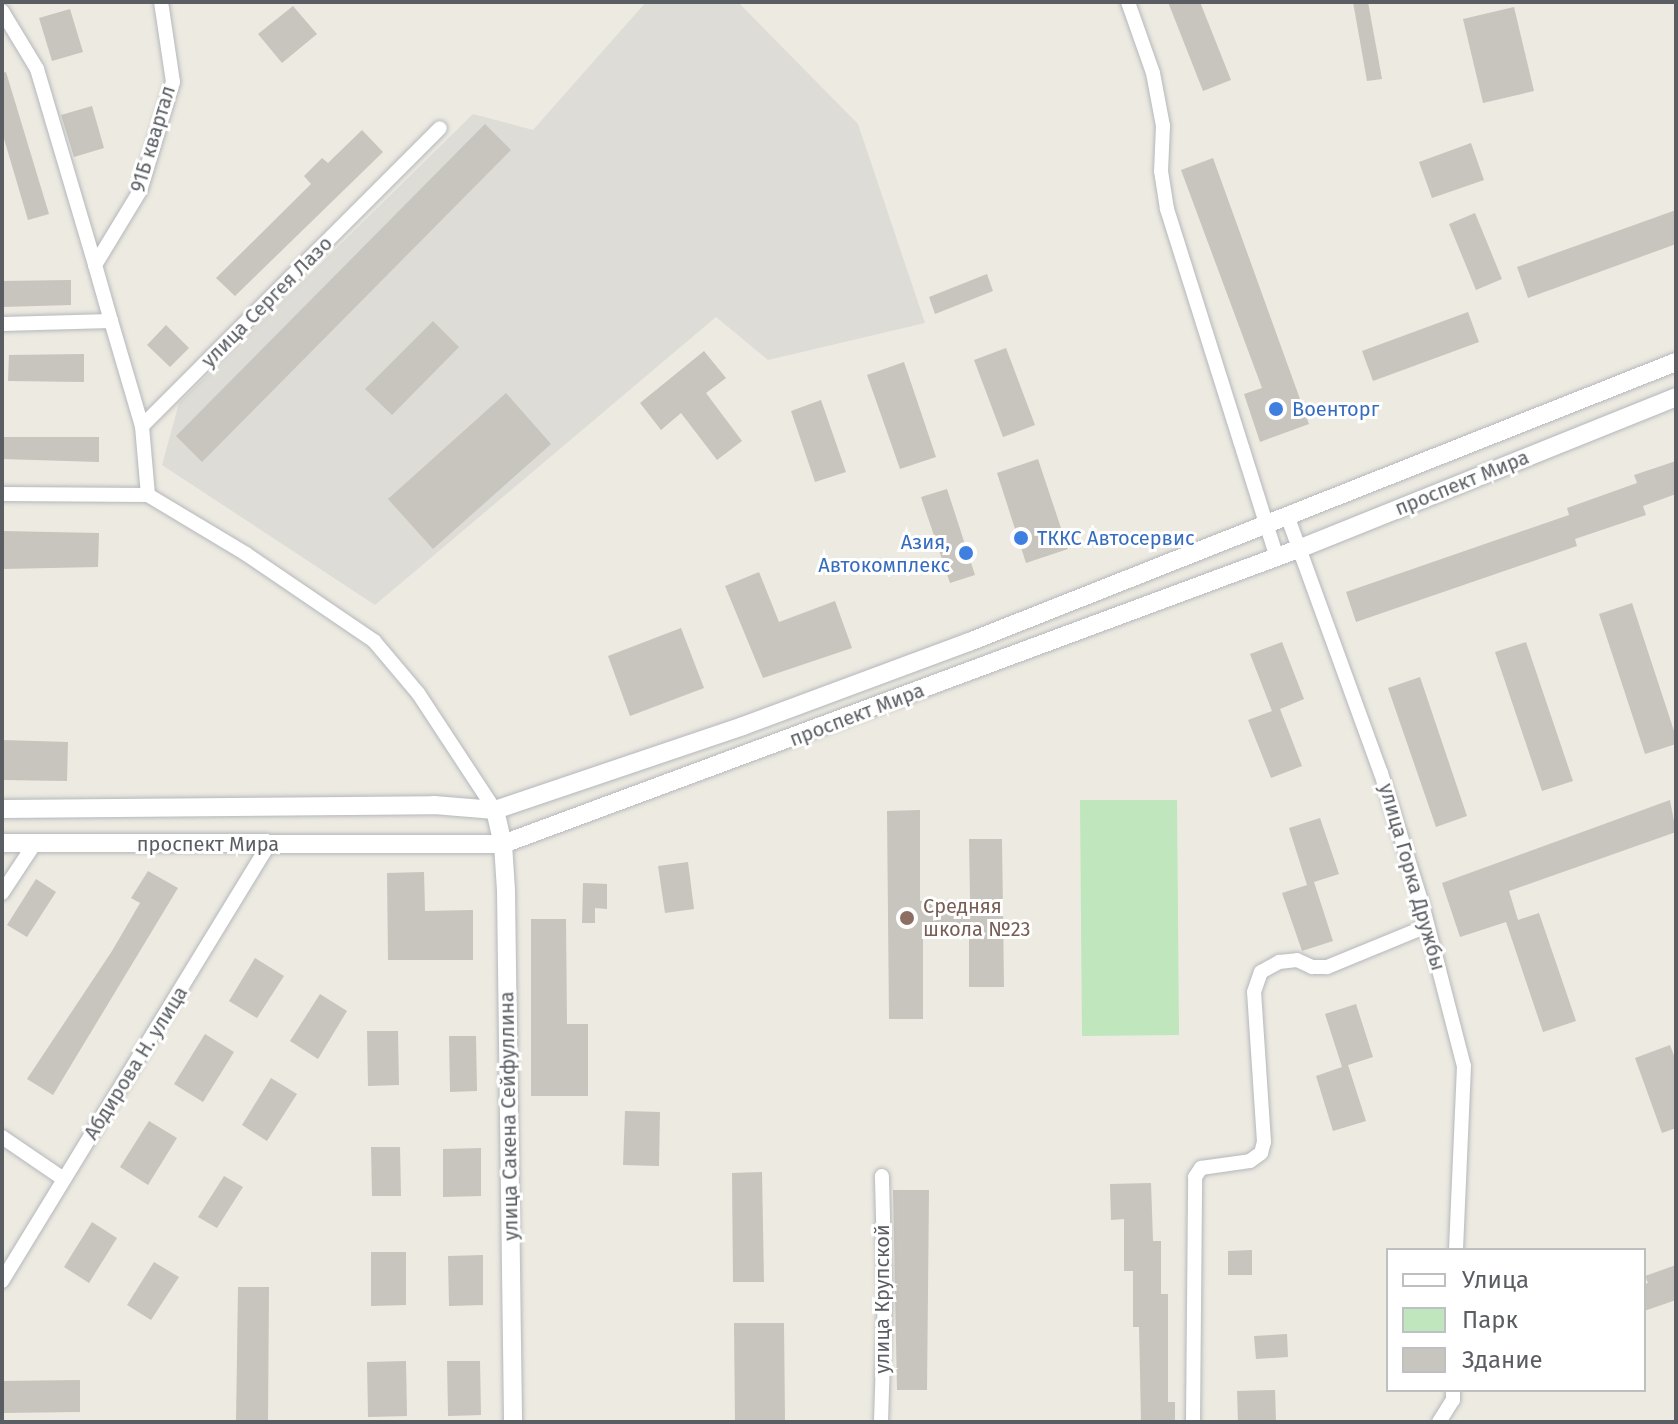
<!DOCTYPE html>
<meta charset="utf-8">
<style>
body{margin:0}
#map{position:relative;width:1678px;height:1424px;overflow:hidden;background:#edeae1;font-family:"Fira Sans",sans-serif}
div>[style]{position:absolute}
[style*='--x']{left:calc(var(--x)*1px);top:calc(var(--y)*1px);width:calc(var(--w)*1px);rotate:calc(var(--a)*1deg)}
.industrial>*{inset:0;background:#dedcd6}
.green>*{inset:0;background:#bfe6bd}
.building>*{inset:0;background:#c8c4be}
.roads{filter:drop-shadow(0 0 2px #b4b8bc) drop-shadow(0 0 2px #b4b8bc)}
.street>*{height:14px;margin:-7px;padding:0 7px;transform-origin:7px;border-radius:7px;background:#fff}
.secondary>*{height:18px;margin:-9px;padding:0 9px;transform-origin:9px;border-radius:9px;background:#fff}
.dots>*{width:22px;height:22px;translate:-50% -50%;box-sizing:border-box;border:4px solid #fff;border-radius:50%}
span{translate:-50% -50%;white-space:nowrap;text-align:center;line-height:1.15;-webkit-text-stroke:6px #fff;paint-order:stroke}
.street-label{font-size:20px;color:#5a5e63}
.shop-label{font-size:20px;color:#366cbe}
.left{translate:0 -50%;text-align:left}
.right{translate:-100% -50%;text-align:right}
.education-label{font-size:20px;color:#785e54}
.frame{position:absolute;inset:0;border:4px solid #5a5e63;pointer-events:none}
.legend{position:absolute;left:1386px;top:1248px;width:260px;height:144px;box-sizing:border-box;background:#fff;border:2px solid #bdbfc1;margin:0;padding:10px 14px;list-style:none;font-size:24px;color:#5a5e63}
.legend li{display:flex;align-items:center;gap:16px;height:40px}
.legend b{width:40px;border:2px solid #bdbfc1}
</style>
<div id="map">
<div class="industrial">
<i style="clip-path:polygon(646px 2px,738px 2px,858px 124px,925px 323px,768px 360px,716px 317px,375px 605px,162px 465px,179px 403px,473px 114px,533px 130px)"></i>
</div>
<div class="green">
<i style="clip-path:polygon(1080px 800px,1177px 800px,1179px 1035px,1082px 1036px)"></i>
</div>
<div class="building">
<i style="clip-path:polygon(1168px 2px,1200px 2px,1231px 80px,1203px 91px)"></i>
<i style="clip-path:polygon(1353px 2px,1368px 2px,1382px 79px,1367px 81px)"></i>
<i style="clip-path:polygon(293px 6px,317px 34px,282px 63px,258px 34px)"></i>
<i style="clip-path:polygon(1514px 7px,1534px 91px,1483px 103px,1463px 19px)"></i>
<i style="clip-path:polygon(70px 9px,83px 52px,52px 61px,39px 18px)"></i>
<i style="clip-path:polygon(6px 72px,49px 214px,28px 220px,2px 132px,2px 73px)"></i>
<i style="clip-path:polygon(92px 106px,104px 148px,74px 157px,61px 115px)"></i>
<i style="clip-path:polygon(485px 124px,511px 150px,202px 462px,176px 436px)"></i>
<i style="clip-path:polygon(362px 130px,383px 152px,235px 296px,216px 278px,311px 184px,304px 176px,322px 158px,328px 163px)"></i>
<i style="clip-path:polygon(1471px 143px,1484px 180px,1432px 198px,1419px 162px)"></i>
<i style="clip-path:polygon(1213px 158px,1309px 424px,1260px 442px,1244px 394px,1262px 388px,1181px 170px)"></i>
<i style="clip-path:polygon(1676px 210px,1676px 244px,1528px 298px,1517px 267px)"></i>
<i style="clip-path:polygon(1475px 213px,1502px 279px,1476px 290px,1449px 224px)"></i>
<i style="clip-path:polygon(987px 274px,993px 291px,935px 314px,929px 297px)"></i>
<i style="clip-path:polygon(71px 280px,71px 305px,2px 307px,2px 281px)"></i>
<i style="clip-path:polygon(1468px 312px,1479px 342px,1373px 381px,1362px 351px)"></i>
<i style="clip-path:polygon(433px 321px,459px 347px,392px 415px,365px 389px)"></i>
<i style="clip-path:polygon(166px 325px,189px 348px,170px 367px,147px 345px)"></i>
<i style="clip-path:polygon(1006px 348px,1035px 425px,1003px 437px,974px 360px)"></i>
<i style="clip-path:polygon(704px 351px,726px 378px,706px 393px,742px 441px,717px 460px,681px 413px,661px 430px,640px 403px)"></i>
<i style="clip-path:polygon(84px 354px,84px 382px,8px 381px,9px 355px)"></i>
<i style="clip-path:polygon(904px 362px,936px 457px,900px 469px,867px 375px)"></i>
<i style="clip-path:polygon(506px 393px,551px 444px,433px 549px,388px 499px)"></i>
<i style="clip-path:polygon(821px 400px,846px 472px,815px 482px,791px 411px)"></i>
<i style="clip-path:polygon(2px 437px,99px 437px,99px 462px,2px 459px)"></i>
<i style="clip-path:polygon(1038px 459px,1068px 549px,1026px 563px,997px 473px)"></i>
<i style="clip-path:polygon(1676px 461px,1676px 494px,1643px 506px,1646px 515px,1575px 539px,1577px 546px,1356px 622px,1346px 592px,1569px 515px,1567px 508px,1637px 483px,1634px 475px)"></i>
<i style="clip-path:polygon(947px 489px,975px 575px,950px 583px,921px 497px)"></i>
<i style="clip-path:polygon(2px 531px,99px 533px,98px 567px,2px 569px)"></i>
<i style="clip-path:polygon(759px 572px,779px 622px,835px 601px,852px 648px,763px 678px,725px 586px)"></i>
<i style="clip-path:polygon(1632px 603px,1676px 737px,1676px 744px,1645px 754px,1599px 614px)"></i>
<i style="clip-path:polygon(681px 628px,704px 688px,630px 716px,608px 656px)"></i>
<i style="clip-path:polygon(1282px 642px,1304px 699px,1280px 709px,1302px 766px,1271px 778px,1248px 720px,1272px 711px,1250px 654px)"></i>
<i style="clip-path:polygon(1526px 642px,1573px 781px,1542px 791px,1495px 652px)"></i>
<i style="clip-path:polygon(1420px 677px,1467px 816px,1436px 827px,1388px 688px)"></i>
<i style="clip-path:polygon(2px 740px,68px 742px,67px 781px,2px 780px)"></i>
<i style="clip-path:polygon(1670px 800px,1676px 832px,1509px 891px,1518px 920px,1539px 913px,1576px 1021px,1543px 1032px,1506px 922px,1460px 937px,1442px 883px)"></i>
<i style="clip-path:polygon(920px 810px,920px 901px,970px 900px,969px 839px,1002px 839px,1004px 987px,969px 987px,969px 926px,923px 927px,923px 1019px,889px 1019px,887px 811px)"></i>
<i style="clip-path:polygon(1320px 818px,1339px 874px,1314px 882px,1333px 941px,1302px 951px,1282px 893px,1307px 885px,1289px 828px)"></i>
<i style="clip-path:polygon(688px 862px,694px 909px,665px 913px,658px 866px)"></i>
<i style="clip-path:polygon(148px 871px,178px 888px,53px 1095px,27px 1079px,112px 951px,140px 903px,131px 898px)"></i>
<i style="clip-path:polygon(424px 872px,425px 911px,473px 910px,473px 960px,388px 960px,387px 873px)"></i>
<i style="clip-path:polygon(36px 879px,56px 892px,27px 937px,7px 925px)"></i>
<i style="clip-path:polygon(583px 883px,607px 884px,607px 909px,595px 908px,595px 923px,582px 923px)"></i>
<i style="clip-path:polygon(531px 919px,566px 919px,567px 1024px,588px 1024px,588px 1096px,531px 1096px)"></i>
<i style="clip-path:polygon(255px 958px,284px 976px,257px 1018px,229px 1001px)"></i>
<i style="clip-path:polygon(320px 994px,347px 1011px,318px 1059px,290px 1041px)"></i>
<i style="clip-path:polygon(1356px 1004px,1373px 1057px,1348px 1065px,1366px 1121px,1333px 1131px,1316px 1076px,1342px 1067px,1325px 1014px)"></i>
<i style="clip-path:polygon(367px 1031px,398px 1031px,399px 1085px,368px 1086px)"></i>
<i style="clip-path:polygon(205px 1034px,234px 1052px,203px 1102px,174px 1084px)"></i>
<i style="clip-path:polygon(449px 1036px,476px 1036px,477px 1091px,450px 1092px)"></i>
<i style="clip-path:polygon(1670px 1045px,1676px 1061px,1676px 1128px,1662px 1133px,1635px 1058px)"></i>
<i style="clip-path:polygon(271px 1078px,297px 1094px,267px 1141px,242px 1125px)"></i>
<i style="clip-path:polygon(625px 1111px,660px 1112px,659px 1166px,623px 1165px)"></i>
<i style="clip-path:polygon(149px 1121px,177px 1138px,148px 1185px,120px 1167px)"></i>
<i style="clip-path:polygon(371px 1147px,400px 1147px,401px 1196px,372px 1196px)"></i>
<i style="clip-path:polygon(481px 1148px,481px 1196px,443px 1197px,443px 1149px)"></i>
<i style="clip-path:polygon(762px 1172px,764px 1282px,733px 1282px,732px 1173px)"></i>
<i style="clip-path:polygon(224px 1176px,243px 1187px,217px 1228px,198px 1217px)"></i>
<i style="clip-path:polygon(1151px 1183px,1153px 1241px,1161px 1241px,1161px 1294px,1168px 1294px,1168px 1402px,1175px 1402px,1175px 1422px,1141px 1422px,1139px 1327px,1133px 1327px,1133px 1271px,1124px 1271px,1124px 1219px,1111px 1220px,1110px 1184px)"></i>
<i style="clip-path:polygon(893px 1190px,929px 1190px,927px 1390px,897px 1390px)"></i>
<i style="clip-path:polygon(92px 1222px,117px 1238px,89px 1283px,64px 1267px)"></i>
<i style="clip-path:polygon(1252px 1250px,1252px 1275px,1228px 1275px,1228px 1251px)"></i>
<i style="clip-path:polygon(371px 1252px,406px 1252px,406px 1305px,371px 1306px)"></i>
<i style="clip-path:polygon(483px 1255px,483px 1305px,449px 1306px,448px 1256px)"></i>
<i style="clip-path:polygon(154px 1262px,179px 1277px,151px 1320px,127px 1305px)"></i>
<i style="clip-path:polygon(1676px 1265px,1676px 1300px,1644px 1311px,1644px 1284px,1648px 1283px,1645px 1276px)"></i>
<i style="clip-path:polygon(238px 1287px,269px 1287px,268px 1422px,236px 1422px)"></i>
<i style="clip-path:polygon(734px 1323px,784px 1323px,785px 1422px,735px 1422px)"></i>
<i style="clip-path:polygon(1287px 1334px,1288px 1357px,1256px 1359px,1254px 1336px)"></i>
<i style="clip-path:polygon(406px 1361px,407px 1416px,368px 1417px,367px 1362px)"></i>
<i style="clip-path:polygon(447px 1361px,480px 1361px,481px 1415px,448px 1416px)"></i>
<i style="clip-path:polygon(80px 1380px,80px 1412px,2px 1413px,2px 1381px)"></i>
<i style="clip-path:polygon(1275px 1390px,1276px 1422px,1238px 1422px,1237px 1391px)"></i>
</div>
<div class="roads">
<div class="street">
<i style="--x:1128;--y:2;--w:75;--a:70.6"></i>
<i style="--x:1153;--y:73;--w:54;--a:79.3"></i>
<i style="--x:1163;--y:126;--w:45;--a:92.5"></i>
<i style="--x:1161;--y:171;--w:38;--a:81"></i>
<i style="--x:1167;--y:209;--w:365;--a:72.5"></i>
<i style="--x:2;--y:11;--w:68;--a:58.9"></i>
<i style="--x:37;--y:69;--w:204;--a:73.5"></i>
<i style="--x:111;--y:321;--w:109;--a:73.6"></i>
<i style="--x:2;--y:324;--w:109;--a:-1.6"></i>
<i style="--x:111;--y:321;--w:58;--a:-105.9"></i>
<i style="--x:95;--y:265;--w:87;--a:-58.7"></i>
<i style="--x:140;--y:191;--w:114;--a:-73.2"></i>
<i style="--x:173;--y:82;--w:81;--a:-98.5"></i>
<i style="--x:2;--y:494;--w:146;--a:0.4"></i>
<i style="--x:148;--y:495;--w:69;--a:-95"></i>
<i style="--x:142;--y:426;--w:421;--a:-45"></i>
<i style="--x:148;--y:495;--w:114;--a:31"></i>
<i style="--x:246;--y:554;--w:155;--a:34.2"></i>
<i style="--x:374;--y:641;--w:68;--a:49.8"></i>
<i style="--x:418;--y:693;--w:140;--a:56.7"></i>
<i style="--x:1288;--y:518;--w:271;--a:70"></i>
<i style="--x:1381;--y:773;--w:137;--a:72.6"></i>
<i style="--x:1422;--y:904;--w:167;--a:75.5"></i>
<i style="--x:1464;--y:1066;--w:184;--a:92.5"></i>
<i style="--x:2;--y:893;--w:60;--a:-56.6"></i>
<i style="--x:2;--y:1137;--w:73;--a:34.3"></i>
<i style="--x:2;--y:1281;--w:512;--a:-58.58"></i>
<i style="--x:881;--y:1422;--w:128;--a:-88.2"></i>
<i style="--x:885;--y:1294;--w:118;--a:-91.5"></i>
<i style="--x:1193;--y:1422;--w:245;--a:-89.5"></i>
<i style="--x:1195;--y:1177;--w:11;--a:-56"></i>
<i style="--x:1201;--y:1168;--w:49;--a:-8.1"></i>
<i style="--x:1250;--y:1161;--w:14;--a:-36"></i>
<i style="--x:1261;--y:1153;--w:11;--a:-75"></i>
<i style="--x:1264;--y:1142;--w:150;--a:-93.8"></i>
<i style="--x:1254;--y:992;--w:21;--a:-71"></i>
<i style="--x:1261;--y:972;--w:21;--a:-29"></i>
<i style="--x:1279;--y:962;--w:18;--a:-6"></i>
<i style="--x:1297;--y:960;--w:17;--a:25"></i>
<i style="--x:1312;--y:967;--w:15;--a:0"></i>
<i style="--x:1327;--y:967;--w:108;--a:-22.3"></i>
<i style="--x:1439;--y:1422;--w:26;--a:-58"></i>
<i style="--x:1453;--y:1400;--w:10;--a:-90"></i>
</div>
<div class="secondary">
<i style="--x:2;--y:809;--w:432;--a:-0.5"></i>
<i style="--x:434;--y:805;--w:61;--a:4.7"></i>
<i style="--x:495;--y:810;--w:262;--a:-18.7"></i>
<i style="--x:743;--y:726;--w:241;--a:-20.4"></i>
<i style="--x:969;--y:642;--w:760;--a:-21.61"></i>
<i style="--x:495;--y:810;--w:35;--a:77"></i>
<i style="--x:503;--y:844;--w:47;--a:86.3"></i>
<i style="--x:506;--y:891;--w:531;--a:89.24"></i>
<i style="--x:2;--y:843;--w:501;--a:0.11"></i>
<i style="--x:503;--y:844;--w:851;--a:-20.35"></i>
<i style="--x:1301;--y:548;--w:404;--a:-21.9"></i>
</div>
</div>
<div class="dots">
<i style="left:1276px;top:409px;background:#3f7fe0"></i>
<i style="left:1021px;top:538px;background:#3f7fe0"></i>
<i style="left:966px;top:553px;background:#3f7fe0"></i>
<i style="left:907px;top:918px;background:#8d6e63"></i>
</div>
<div class="street-label">
<span style="left:153px;top:139px;rotate:-73deg">91Б квартал</span>
<span style="left:267px;top:302px;rotate:-45deg">улица Сергея Лазо</span>
<span style="left:1462px;top:483px;rotate:-22deg">проспект Мира</span>
<span style="left:857px;top:715px;rotate:-21deg">проспект Мира</span>
<span style="left:208px;top:844px">проспект Мира</span>
<span style="left:1412px;top:877px;rotate:74deg">улица Горка Дружбы</span>
<span style="left:136px;top:1063px;rotate:-58deg">Абдирова Н. улица</span>
<span style="left:509px;top:1116px;rotate:-91deg">улица Сакена Сейфуллина</span>
<span style="left:882px;top:1299px;rotate:-90deg">улица Крупской</span>
</div>
<div class="shop-label">
<span class="left" style="left:1292px;top:409px">Военторг</span>
<span class="left" style="left:1037px;top:538px">ТККС Автосервис</span>
<span class="right" style="left:950px;top:554px">Азия,<br>Автокомплекс</span>
</div>
<div class="education-label">
<span class="left" style="left:923px;top:918px">Средняя<br>школа №23</span>
</div>
<div class="frame"></div>
<ul class="legend">
<li><b style="height:10px;background:#fff"></b>Улица</li>
<li><b style="height:22px;background:#bfe6bd"></b>Парк</li>
<li><b style="height:22px;background:#c8c4be"></b>Здание</li>
</ul>
</div>
